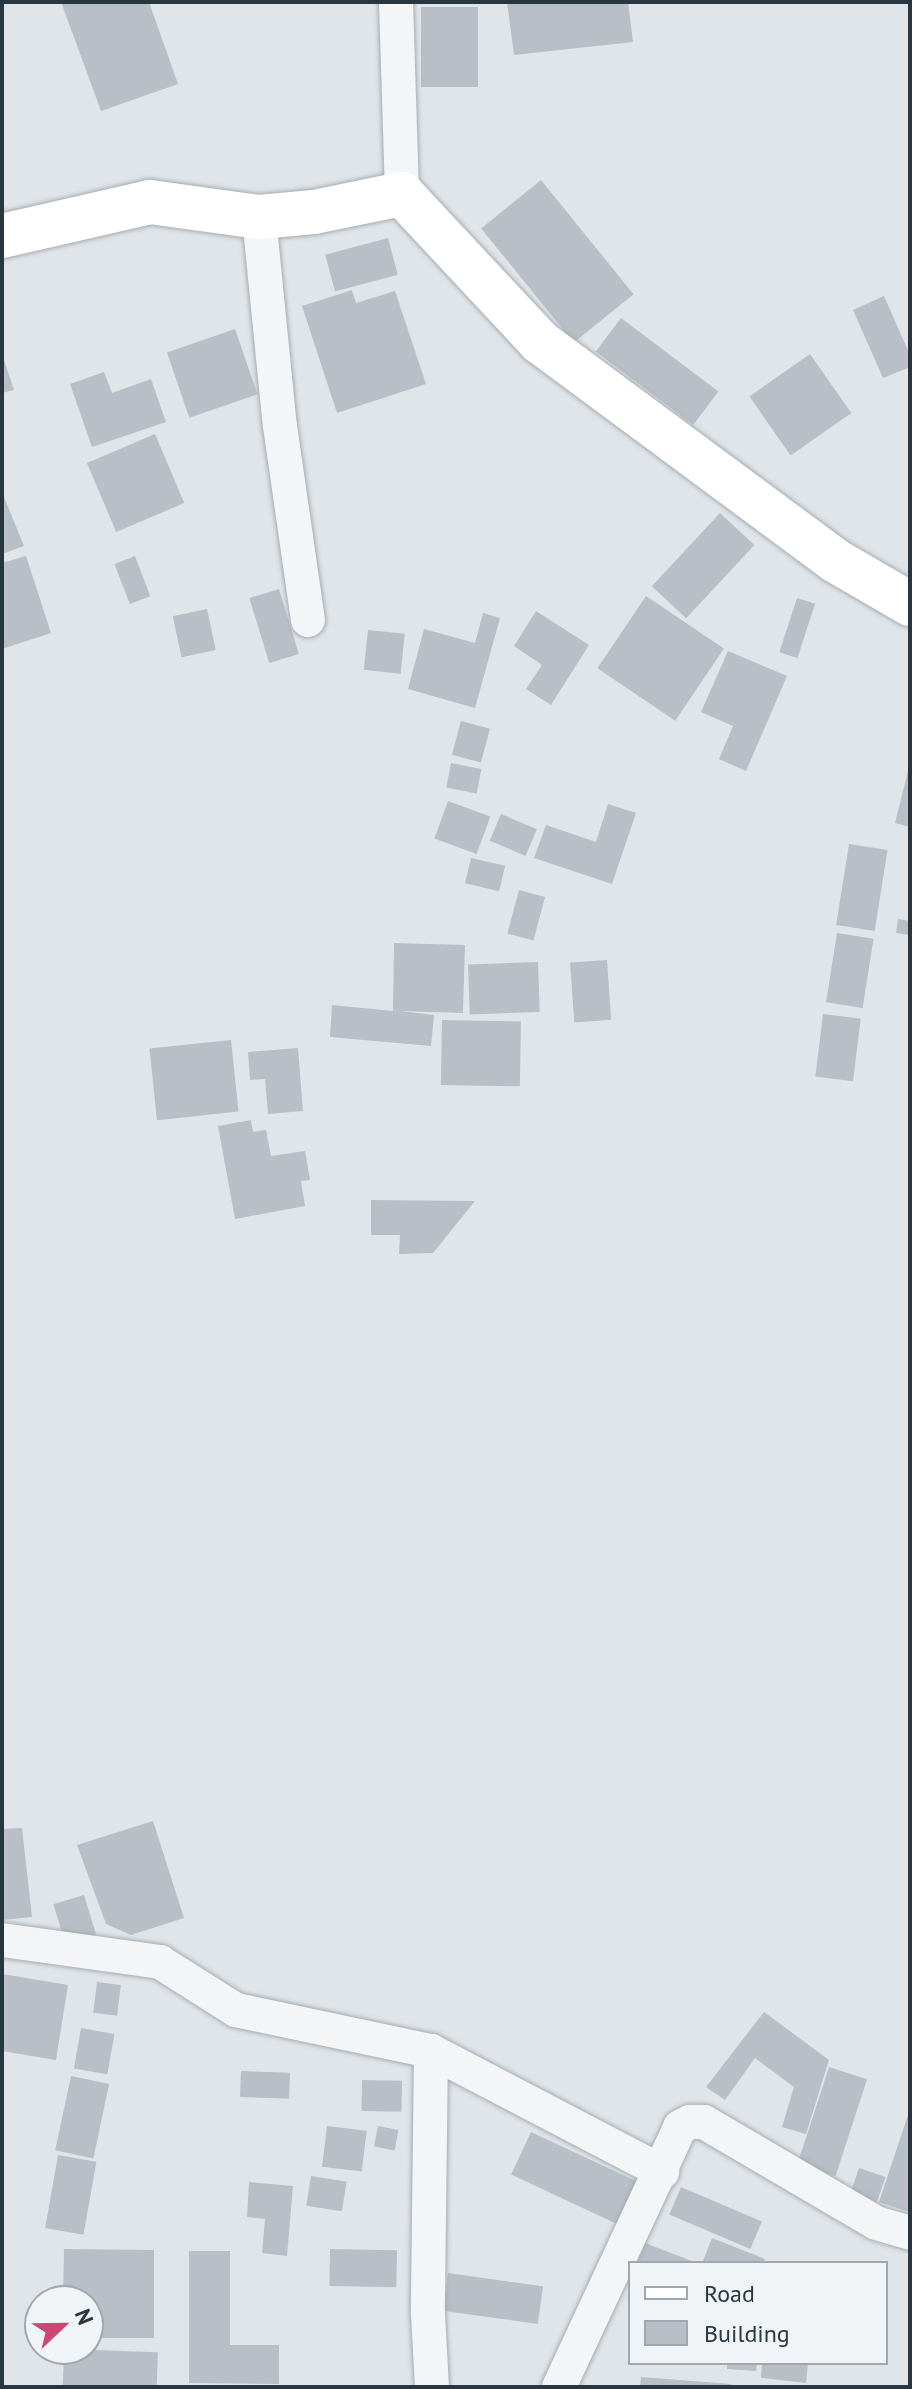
<!DOCTYPE html>
<html>
<head>
<meta charset="utf-8">
<style>
	body { margin:0 }
	#map { position:relative; width:912px; height:2389px; overflow:hidden; background:#e0e5e9; font-family:"PT Sans",sans-serif }
	div>[style] { position:absolute }
	.building>* { inset:0; background:#b8bfc6; transform-origin:0 0 }
	.roads { filter:drop-shadow(0 0 2px #a5adb3) drop-shadow(0 0 2px #a5adb3) }
	.street>* { height:34px; margin:-17px; padding:0 17px; transform-origin:17px; border-radius:17px; background:#f3f5f7 }
	.secondary>* { height:44px; margin:-22px; padding:0 22px; transform-origin:22px; border-radius:22px; background:#fff }
	span { translate:-50% -50%; white-space:nowrap; text-align:center; line-height:1.15; -webkit-text-stroke:6px #f0f4f6; paint-order:stroke }
	.frame { position:absolute; inset:0; border:4px solid #293640; pointer-events:none }
	.legend { position:absolute; left:628px; top:2261px; width:260px; height:104px; box-sizing:border-box; background:#f0f4f6; border:2px solid #a0a8ad; margin:0; padding:10px 14px; list-style:none; font-size:24px; color:#293640 }
	.legend li { display:flex; align-items:center; gap:16px; height:40px }
	.legend b { width:40px; border:2px solid #a0a8ad }
	.north { position:absolute; left:24px; top:2285px; width:80px; height:80px; box-sizing:border-box; background:#f0f4f6; border:2px solid #a0a8ad; border-radius:50%; rotate:68deg; font-size:22px; font-weight:700; line-height:32px; text-align:center; color:#293640 }
	.north::after { content:''; display:block; margin:auto; width:28px; height:36px; background:#cc4773; clip-path:polygon(50% 0,100% 100%,50% 72%,0 100%) }
</style>
</head>
<body>
<div id="map">
	<div class="building">
		<div style="clip-path:polygon(61px 2px,149px 2px,178px 84px,101px 111px)"></div>
		<div style="clip-path:polygon(507px 2px,628px 2px,633px 42px,514px 55px)"></div>
		<div style="left:421px;top:7px;width:57px;height:80px"></div>
		<div style="left:541px;top:180px;width:147px;height:77px;rotate:51deg"></div>
		<div style="left:388px;top:238px;width:38px;height:65px;rotate:75deg"></div>
		<div style="clip-path:polygon(352px 290px,356px 303px,395px 291px,426px 384px,337px 413px,302px 306px)"></div>
		<div style="clip-path:polygon(884px 296px,910px 355px,910px 367px,883px 378px,853px 310px)"></div>
		<div style="left:621px;top:318px;width:122px;height:42px;rotate:37deg"></div>
		<div style="left:235px;top:329px;width:69px;height:72px;rotate:71deg"></div>
		<div style="clip-path:polygon(2px 354px,14px 390px,2px 393px)"></div>
		<div style="left:810px;top:354px;width:72px;height:74px;rotate:55deg"></div>
		<div style="clip-path:polygon(104px 372px,112px 393px,151px 379px,166px 422px,92px 447px,70px 384px)"></div>
		<div style="left:155px;top:434px;width:75px;height:74px;rotate:67deg"></div>
		<div style="clip-path:polygon(2px 492px,24px 546px,2px 554px)"></div>
		<div style="left:720px;top:513px;width:47px;height:100px;rotate:43deg"></div>
		<div style="clip-path:polygon(26px 556px,51px 633px,2px 649px,2px 563px)"></div>
		<div style="left:135px;top:556px;width:43px;height:22px;rotate:69deg"></div>
		<div style="left:279px;top:589px;width:68px;height:31px;rotate:73deg"></div>
		<div style="left:646px;top:596px;width:94px;height:87px;rotate:34deg"></div>
		<div style="left:797px;top:598px;width:19px;height:57px;rotate:18deg"></div>
		<div style="left:207px;top:609px;width:42px;height:35px;rotate:78deg"></div>
		<div style="clip-path:polygon(536px 611px,589px 645px,551px 705px,526px 689px,542px 665px,514px 646px)"></div>
		<div style="clip-path:polygon(483px 613px,500px 618px,475px 708px,408px 689px,424px 629px,475px 643px)"></div>
		<div style="left:368px;top:630px;width:37px;height:40px;rotate:6deg"></div>
		<div style="clip-path:polygon(728px 651px,787px 676px,746px 771px,719px 759px,733px 726px,701px 712px)"></div>
		<div style="left:461px;top:721px;width:30px;height:35px;rotate:15deg"></div>
		<div style="left:451px;top:763px;width:31px;height:25px;rotate:11deg"></div>
		<div style="clip-path:polygon(909px 767px,910px 767px,910px 827px,895px 823px)"></div>
		<div style="left:448px;top:801px;width:45px;height:40px;rotate:20deg"></div>
		<div style="clip-path:polygon(608px 804px,636px 813px,612px 884px,534px 858px,546px 825px,596px 842px)"></div>
		<div style="left:501px;top:814px;width:39px;height:29px;rotate:23deg"></div>
		<div style="left:849px;top:844px;width:39px;height:82px;rotate:9deg"></div>
		<div style="left:471px;top:858px;width:35px;height:26px;rotate:13deg"></div>
		<div style="left:519px;top:890px;width:27px;height:45px;rotate:15deg"></div>
		<div style="clip-path:polygon(898px 919px,910px 921px,910px 935px,896px 933px)"></div>
		<div style="left:837px;top:933px;width:37px;height:70px;rotate:9deg"></div>
		<div style="clip-path:polygon(394px 943px,465px 945px,463px 1013px,400px 1011px,434px 1015px,431px 1046px,330px 1037px,332px 1005px,393px 1011px)"></div>
		<div style="left:607px;top:960px;width:60px;height:37px;rotate:86deg"></div>
		<div style="left:538px;top:962px;width:50px;height:70px;rotate:88deg"></div>
		<div style="left:823px;top:1014px;width:38px;height:63px;rotate:7deg"></div>
		<div style="left:442px;top:1020px;width:79px;height:65px;rotate:1deg"></div>
		<div style="left:231px;top:1040px;width:72px;height:82px;rotate:84deg"></div>
		<div style="clip-path:polygon(298px 1048px,303px 1111px,268px 1114px,265px 1079px,250px 1080px,248px 1052px)"></div>
		<div style="clip-path:polygon(251px 1120px,253px 1132px,266px 1130px,271px 1156px,305px 1151px,310px 1180px,301px 1181px,305px 1206px,235px 1219px,218px 1126px)"></div>
		<div style="clip-path:polygon(371px 1200px,475px 1201px,433px 1253px,399px 1254px,400px 1235px,371px 1235px)"></div>
		<div style="clip-path:polygon(153px 1821px,184px 1918px,131px 1935px,106px 1924px,77px 1845px)"></div>
		<div style="clip-path:polygon(22px 1828px,32px 1917px,2px 1920px,2px 1829px)"></div>
		<div style="left:84px;top:1895px;width:41px;height:32px;rotate:73deg"></div>
		<div style="clip-path:polygon(2px 1974px,68px 1985px,56px 2060px,2px 2051px)"></div>
		<div style="left:97px;top:1982px;width:24px;height:31px;rotate:7deg"></div>
		<div style="clip-path:polygon(764px 2012px,829px 2060px,806px 2134px,782px 2127px,794px 2087px,755px 2058px,725px 2100px,706px 2087px)"></div>
		<div style="left:81px;top:2028px;width:34px;height:41px;rotate:10deg"></div>
		<div style="left:829px;top:2067px;width:40px;height:102px;rotate:18deg"></div>
		<div style="left:241px;top:2071px;width:49px;height:26px;rotate:2deg"></div>
		<div style="left:71px;top:2076px;width:39px;height:76px;rotate:12deg"></div>
		<div style="left:362px;top:2080px;width:40px;height:31px;rotate:1deg"></div>
		<div style="clip-path:polygon(909px 2112px,910px 2112px,910px 2212px,879px 2202px)"></div>
		<div style="left:327px;top:2126px;width:40px;height:41px;rotate:7deg"></div>
		<div style="left:378px;top:2126px;width:21px;height:21px;rotate:11deg"></div>
		<div style="left:531px;top:2132px;width:121px;height:47px;rotate:25deg"></div>
		<div style="left:58px;top:2155px;width:39px;height:74px;rotate:10deg"></div>
		<div style="left:859px;top:2168px;width:28px;height:26px;rotate:19deg"></div>
		<div style="left:311px;top:2176px;width:36px;height:30px;rotate:9deg"></div>
		<div style="clip-path:polygon(249px 2182px,293px 2186px,287px 2256px,262px 2253px,265px 2219px,247px 2217px)"></div>
		<div style="left:681px;top:2187px;width:88px;height:30px;rotate:23deg"></div>
		<div style="clip-path:polygon(712px 2238px,765px 2259px,763px 2263px,703px 2261px)"></div>
		<div style="clip-path:polygon(645px 2243px,697px 2263px,637px 2263px)"></div>
		<div style="clip-path:polygon(64px 2249px,154px 2250px,154px 2338px,88px 2338px,88px 2301px,63px 2301px)"></div>
		<div style="left:330px;top:2249px;width:67px;height:37px;rotate:1deg"></div>
		<div style="clip-path:polygon(189px 2251px,230px 2251px,230px 2345px,279px 2345px,279px 2384px,189px 2383px)"></div>
		<div style="left:448px;top:2273px;width:96px;height:38px;rotate:8deg"></div>
		<div style="left:64px;top:2349px;width:94px;height:38px;rotate:2deg"></div>
		<div style="clip-path:polygon(727px 2363px,757px 2363px,756px 2371px,727px 2369px)"></div>
		<div style="clip-path:polygon(762px 2363px,808px 2363px,806px 2383px,761px 2378px)"></div>
		<div style="clip-path:polygon(641px 2377px,731px 2384px,731px 2387px,640px 2387px)"></div>
	</div>
	<div class="roads">
		<div class="street">
			<div style="left:396px;top:2px;width:192px;rotate:88.2deg"></div>
			<div style="left:259px;top:217px;width:210px;rotate:84.3deg"></div>
			<div style="left:280px;top:426px;width:196px;rotate:81.8deg"></div>
			<div style="left:2px;top:1940px;width:160px;rotate:7.9deg"></div>
			<div style="left:160px;top:1962px;width:90px;rotate:32.3deg"></div>
			<div style="left:236px;top:2010px;width:199px;rotate:11.9deg"></div>
			<div style="left:431px;top:2051px;width:261px;rotate:27.6deg"></div>
			<div style="left:431px;top:2051px;width:263px;rotate:90.7deg"></div>
			<div style="left:428px;top:2314px;width:73px;rotate:86.9deg"></div>
			<div style="left:559px;top:2387px;width:287px;rotate:-65deg"></div>
			<div style="left:680px;top:2127px;width:11px;rotate:-27deg"></div>
			<div style="left:690px;top:2122px;width:14px"></div>
			<div style="left:704px;top:2122px;width:199px;rotate:30.4deg"></div>
			<div style="left:876px;top:2223px;width:35px;rotate:16deg"></div>
		</div>
		<div class="secondary">
			<div style="left:2px;top:236px;width:152px;rotate:-12.9deg"></div>
			<div style="left:150px;top:202px;width:110px;rotate:7.8deg"></div>
			<div style="left:259px;top:217px;width:55px;rotate:-5.2deg"></div>
			<div style="left:314px;top:212px;width:90px;rotate:-11.6deg"></div>
			<div style="left:402px;top:194px;width:202px;rotate:47deg"></div>
			<div style="left:540px;top:342px;width:368px;rotate:36.5deg"></div>
			<div style="left:836px;top:561px;width:86px;rotate:30.2deg"></div>
		</div>
	</div>
	<div class="frame"></div>
	<ul class="legend">
	<li><b style="height:10px;background:#fff"></b>Road</li>
	<li><b style="height:22px;background:#b8bfc6"></b>Building</li>
	</ul>
	<div class="north">N</div>
</div>
</body>
</html>
